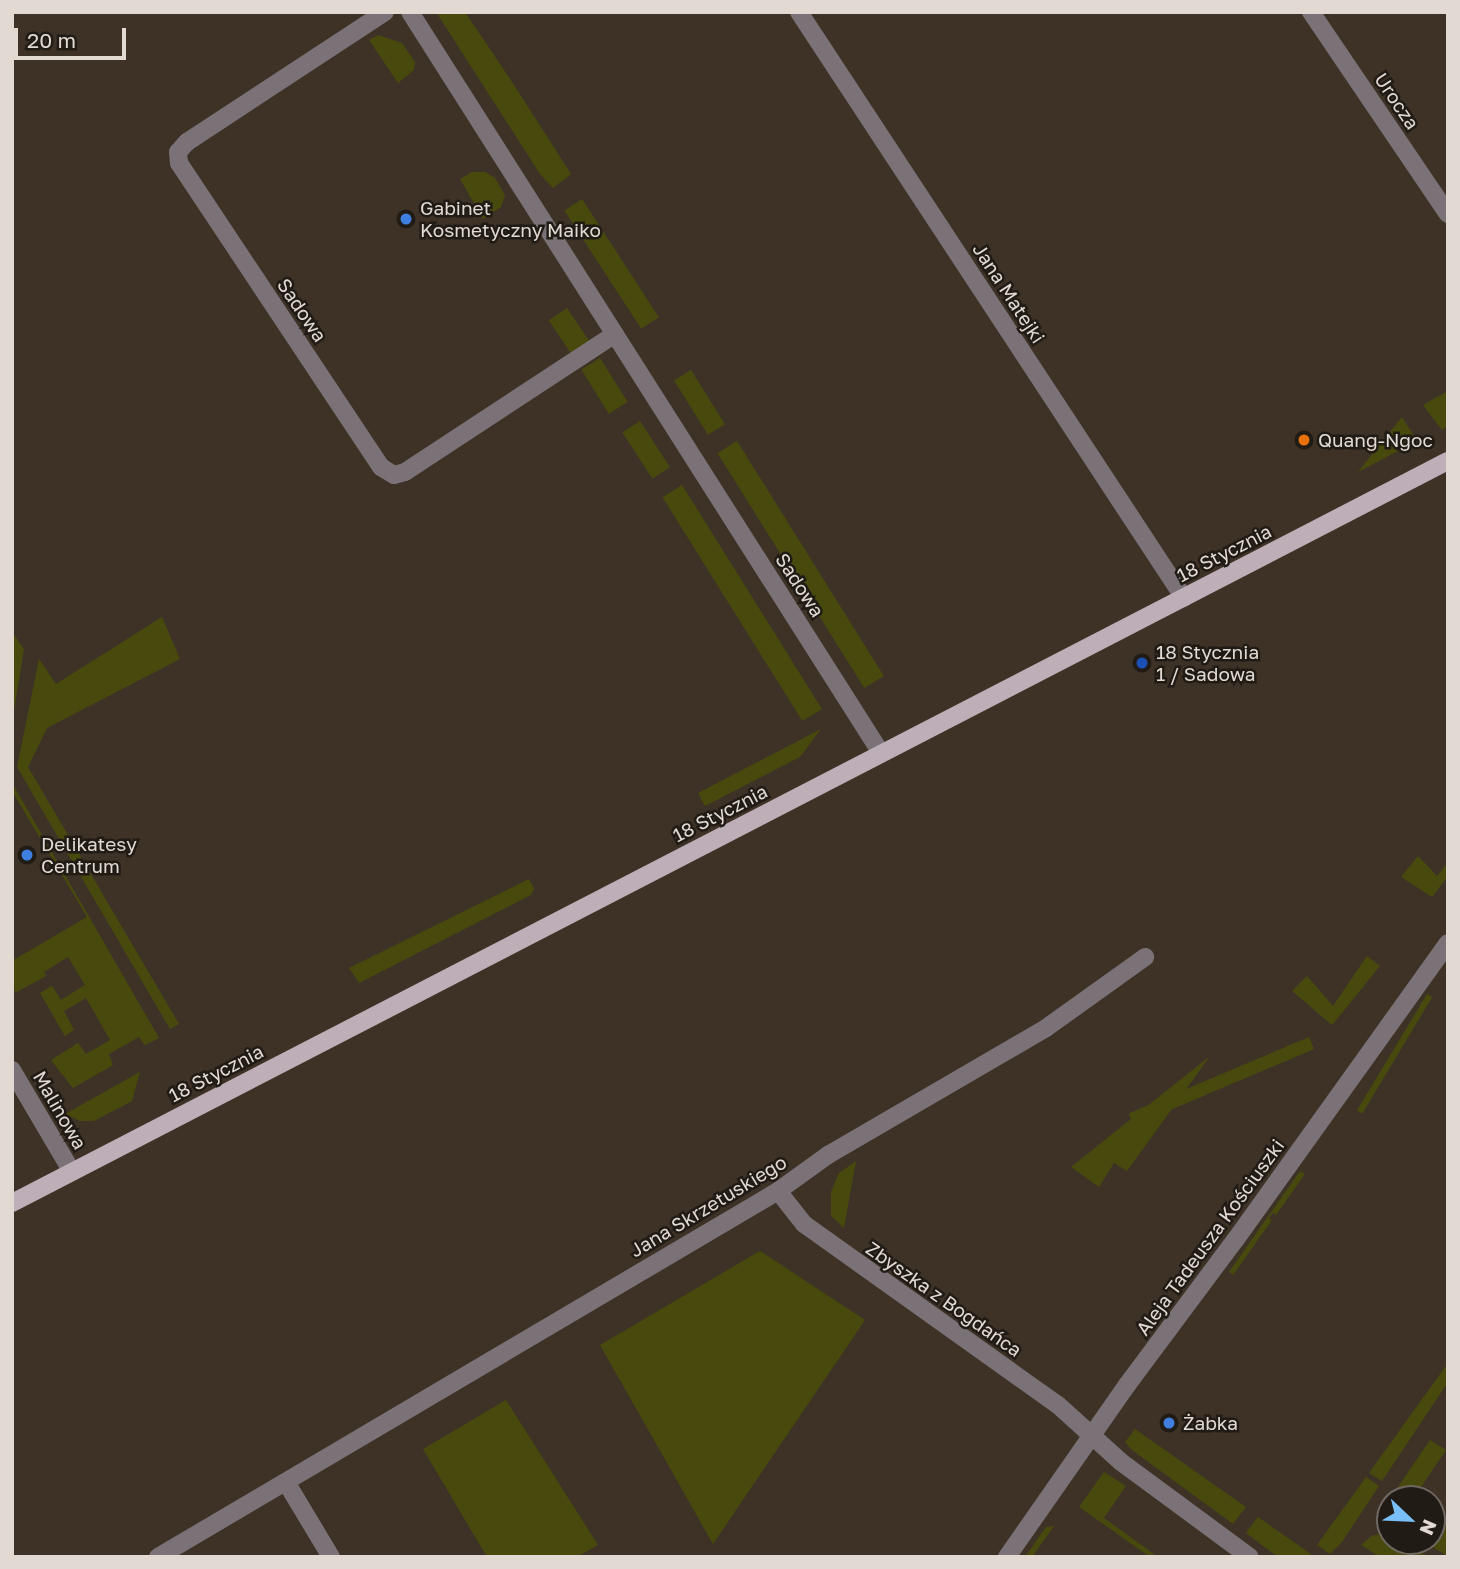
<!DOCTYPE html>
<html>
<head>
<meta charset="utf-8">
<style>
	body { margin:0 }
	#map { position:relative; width:1460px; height:1569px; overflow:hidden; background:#3e3226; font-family:"Golos Text",sans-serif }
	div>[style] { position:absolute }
	.green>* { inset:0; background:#484a0d; transform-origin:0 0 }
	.minor>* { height:18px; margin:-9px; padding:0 9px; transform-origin:9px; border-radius:9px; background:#7a7277 }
	.major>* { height:18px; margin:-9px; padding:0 9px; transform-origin:9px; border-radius:9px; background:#beaeb8 }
	.dots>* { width:19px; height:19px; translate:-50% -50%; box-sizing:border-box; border:4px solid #211b16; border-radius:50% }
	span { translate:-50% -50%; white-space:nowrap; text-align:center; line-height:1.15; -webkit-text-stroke:5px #211b16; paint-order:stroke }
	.street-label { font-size:19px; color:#e2dad2 }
	.poi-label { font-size:19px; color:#e2dad2 }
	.left { translate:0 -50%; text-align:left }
	.frame { position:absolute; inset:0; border:14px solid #e2dad2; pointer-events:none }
	.north { position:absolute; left:1376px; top:1485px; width:70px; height:70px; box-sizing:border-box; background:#211b16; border:2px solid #6e6761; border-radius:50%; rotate:113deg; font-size:19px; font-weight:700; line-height:28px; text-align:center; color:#e2dad2 }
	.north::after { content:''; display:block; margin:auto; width:24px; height:32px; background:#79bff8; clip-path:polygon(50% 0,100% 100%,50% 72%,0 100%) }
	.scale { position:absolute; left:14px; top:28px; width:112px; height:32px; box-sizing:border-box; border:4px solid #e2dad2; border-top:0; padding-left:9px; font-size:21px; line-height:24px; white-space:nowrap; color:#e2dad2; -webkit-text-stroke:5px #211b16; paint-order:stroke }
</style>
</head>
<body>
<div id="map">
	<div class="green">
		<div style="clip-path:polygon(439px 12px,465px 12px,512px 82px,571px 174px,553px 188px,540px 174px,438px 15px)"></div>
		<div style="clip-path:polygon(378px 35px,402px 43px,415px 62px,414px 70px,398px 83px,369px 40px)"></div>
		<div style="clip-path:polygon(472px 172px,485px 172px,495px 178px,505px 195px,501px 207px,483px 219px,460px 179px)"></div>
		<div style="left:582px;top:199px;width:141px;height:21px;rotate:57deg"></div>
		<div style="left:567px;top:308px;width:40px;height:22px;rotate:56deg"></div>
		<div style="left:600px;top:358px;width:52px;height:22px;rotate:58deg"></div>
		<div style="left:691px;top:370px;width:64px;height:20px;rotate:58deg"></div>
		<div style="clip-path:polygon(1448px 391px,1448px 426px,1442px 430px,1423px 405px)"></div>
		<div style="clip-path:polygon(1402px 417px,1417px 441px,1358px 472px)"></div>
		<div style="left:640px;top:421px;width:55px;height:21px;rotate:57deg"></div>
		<div style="left:737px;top:441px;width:277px;height:23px;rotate:58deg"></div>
		<div style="left:682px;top:485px;width:264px;height:23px;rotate:58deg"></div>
		<div style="clip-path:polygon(162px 617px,180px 659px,47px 728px,28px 767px,179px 1024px,170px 1029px,17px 767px,39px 659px,56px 684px)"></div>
		<div style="clip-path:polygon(12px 632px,24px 649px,12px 723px)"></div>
		<div style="clip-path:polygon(821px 729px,800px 757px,705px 806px,698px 793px)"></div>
		<div style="clip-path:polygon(12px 783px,159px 1038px,145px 1045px,139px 1037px,109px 1054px,113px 1065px,73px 1088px,51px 1060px,78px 1043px,86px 1054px,110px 1040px,86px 998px,64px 1011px,74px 1030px,65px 1036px,40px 993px,52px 986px,61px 1000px,85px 985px,68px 957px,44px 972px,46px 976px,15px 993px,12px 961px,87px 917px,12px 791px)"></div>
		<div style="clip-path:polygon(1418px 856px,1437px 876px,1448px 862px,1448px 876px,1432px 897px,1401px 877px)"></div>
		<div style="clip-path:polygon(529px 879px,534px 889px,531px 895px,359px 983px,349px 968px)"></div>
		<div style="clip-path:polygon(1367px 956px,1380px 966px,1332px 1025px,1292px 991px,1307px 976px,1333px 1006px)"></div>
		<div style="left:1427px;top:994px;width:6px;height:136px;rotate:31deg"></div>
		<div style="left:1309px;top:1037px;width:13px;height:196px;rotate:67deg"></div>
		<div style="clip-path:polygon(1210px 1056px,1127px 1171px,1114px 1163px,1099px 1187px,1071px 1167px)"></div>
		<div style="clip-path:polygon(140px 1072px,132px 1101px,94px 1121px,80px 1121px,65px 1114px)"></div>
		<div style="clip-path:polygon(856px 1161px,844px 1228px,831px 1216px,831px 1192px,839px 1173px)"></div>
		<div style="clip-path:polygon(1300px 1171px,1305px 1174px,1276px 1215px,1273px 1213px,1269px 1218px,1272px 1220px,1233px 1275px,1229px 1272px)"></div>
		<div style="clip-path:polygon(760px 1251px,865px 1320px,713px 1544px,600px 1345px)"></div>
		<div style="clip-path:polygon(1448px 1363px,1448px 1382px,1382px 1481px,1369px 1473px)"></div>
		<div style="clip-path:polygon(506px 1400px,598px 1545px,577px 1557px,487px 1557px,423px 1449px)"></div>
		<div style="clip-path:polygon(1135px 1429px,1246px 1507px,1233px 1524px,1132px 1450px,1125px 1442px)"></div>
		<div style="clip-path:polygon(1430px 1440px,1446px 1450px,1413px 1499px,1390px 1499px,1390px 1518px,1387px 1503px)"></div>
		<div style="clip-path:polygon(1104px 1472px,1126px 1486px,1104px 1518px,1158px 1557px,1150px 1557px,1079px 1507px)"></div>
		<div style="clip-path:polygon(1366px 1477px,1379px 1486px,1342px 1542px,1330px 1554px,1317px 1545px)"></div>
		<div style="clip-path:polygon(1432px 1514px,1448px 1524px,1448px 1557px,1424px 1541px,1432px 1541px)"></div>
		<div style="clip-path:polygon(1258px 1517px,1308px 1552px,1314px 1557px,1278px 1557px,1246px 1533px)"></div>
		<div style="clip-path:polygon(1054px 1526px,1032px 1557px,1025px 1557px,1046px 1527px)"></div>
		<div style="clip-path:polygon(1389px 1532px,1390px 1541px,1404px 1541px,1428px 1557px,1380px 1557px,1361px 1545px,1371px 1536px)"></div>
	</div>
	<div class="minor">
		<div style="left:385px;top:12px;width:237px;rotate:146.7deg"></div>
		<div style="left:187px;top:142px;width:13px;rotate:132deg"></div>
		<div style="left:178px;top:152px;width:11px;rotate:85deg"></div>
		<div style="left:179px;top:163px;width:365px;rotate:56.4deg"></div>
		<div style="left:381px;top:467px;width:15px;rotate:32deg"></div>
		<div style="left:394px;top:475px;width:11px;rotate:-15deg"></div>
		<div style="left:405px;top:472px;width:251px;rotate:-33.3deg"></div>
		<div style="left:410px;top:12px;width:878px;rotate:57.56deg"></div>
		<div style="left:799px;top:12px;width:701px;rotate:56.7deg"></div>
		<div style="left:1311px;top:12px;width:244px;rotate:55.9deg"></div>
		<div style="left:12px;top:1070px;width:118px;rotate:59.5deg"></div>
		<div style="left:778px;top:1191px;width:42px;rotate:51.8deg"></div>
		<div style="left:804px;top:1224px;width:312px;rotate:35.5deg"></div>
		<div style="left:1058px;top:1405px;width:85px;rotate:42.1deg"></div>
		<div style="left:1121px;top:1462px;width:160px;rotate:36.4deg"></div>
		<div style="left:286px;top:1482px;width:87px;rotate:59deg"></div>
		<div style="left:158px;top:1557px;width:720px;rotate:-30.55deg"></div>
		<div style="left:778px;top:1191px;width:62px;rotate:-35.8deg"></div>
		<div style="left:828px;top:1155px;width:252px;rotate:-30.2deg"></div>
		<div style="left:1046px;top:1028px;width:122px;rotate:-35.6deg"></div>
		<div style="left:1007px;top:1557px;width:210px;rotate:-55.1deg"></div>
		<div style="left:1127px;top:1385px;width:182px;rotate:-53.3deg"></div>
		<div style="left:1236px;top:1239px;width:364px;rotate:-54.4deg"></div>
	</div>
	<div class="major">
		<div style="left:12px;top:1203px;width:1616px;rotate:-27.33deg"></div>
	</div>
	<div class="dots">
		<div style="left:406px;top:219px;background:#3f7fe0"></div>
		<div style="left:1304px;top:440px;background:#e8710a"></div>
		<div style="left:1142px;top:663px;background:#1a4fb4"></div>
		<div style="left:27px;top:855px;background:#3f7fe0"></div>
		<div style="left:1169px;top:1423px;background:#3f7fe0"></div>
	</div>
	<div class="street-label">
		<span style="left:1397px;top:101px;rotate:56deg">Urocza</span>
		<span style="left:1009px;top:293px;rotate:57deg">Jana Matejki</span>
		<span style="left:302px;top:310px;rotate:56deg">Sadowa</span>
		<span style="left:1224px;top:553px;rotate:-27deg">18 Stycznia</span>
		<span style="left:800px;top:585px;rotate:57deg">Sadowa</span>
		<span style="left:720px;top:813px;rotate:-27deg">18 Stycznia</span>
		<span style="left:216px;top:1073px;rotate:-27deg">18 Stycznia</span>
		<span style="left:60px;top:1110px;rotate:60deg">Malinowa</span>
		<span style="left:708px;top:1206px;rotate:-31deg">Jana Skrzetuskiego</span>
		<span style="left:1210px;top:1237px;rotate:-54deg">Aleja Tadeusza Kościuszki</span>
		<span style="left:944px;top:1299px;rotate:35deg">Zbyszka z Bogdańca</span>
	</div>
	<div class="poi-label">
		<span class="left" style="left:420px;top:219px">Gabinet<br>Kosmetyczny Maiko</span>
		<span class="left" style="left:1318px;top:440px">Quang-Ngoc</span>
		<span class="left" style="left:1156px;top:663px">18 Stycznia<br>1 / Sadowa</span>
		<span class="left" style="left:41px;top:855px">Delikatesy<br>Centrum</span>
		<span class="left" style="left:1183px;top:1423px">Żabka</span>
	</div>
	<div class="frame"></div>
	<div class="north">N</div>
	<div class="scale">20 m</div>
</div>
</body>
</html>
